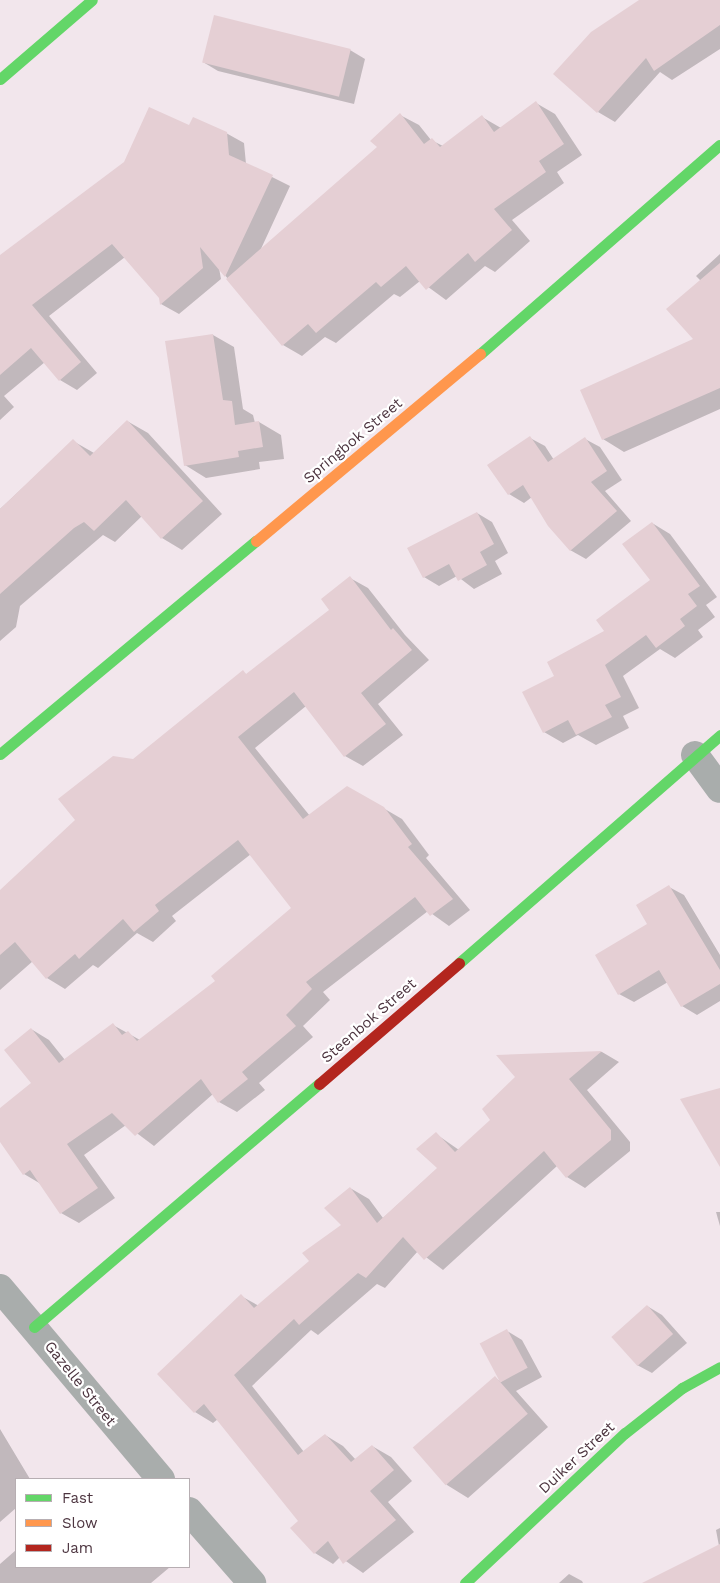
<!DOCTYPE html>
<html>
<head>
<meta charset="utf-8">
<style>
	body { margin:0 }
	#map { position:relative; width:720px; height:1583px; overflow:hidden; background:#f2e6ec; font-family:"Work Sans",sans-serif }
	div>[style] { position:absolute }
	.shadow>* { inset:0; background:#0003 }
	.building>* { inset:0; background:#e5cfd4; transform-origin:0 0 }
	.street>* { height:28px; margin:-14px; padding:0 14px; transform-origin:14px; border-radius:14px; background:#a9adac }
	.fast>* { height:11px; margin:-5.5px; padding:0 5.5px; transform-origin:5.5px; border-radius:5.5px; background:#63d668 }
	.slow>* { height:11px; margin:-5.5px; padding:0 5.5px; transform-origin:5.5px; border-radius:5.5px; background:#ff974d }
	.jam>* { height:11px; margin:-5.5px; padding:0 5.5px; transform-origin:5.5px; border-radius:5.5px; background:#b3261e }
	span { translate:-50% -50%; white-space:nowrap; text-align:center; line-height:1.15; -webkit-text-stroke:4.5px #fff; paint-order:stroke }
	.street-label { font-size:15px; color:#4c343f }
	.legend { position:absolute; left:15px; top:1478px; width:175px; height:90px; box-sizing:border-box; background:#fff; border:1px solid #b7aeb2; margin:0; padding:6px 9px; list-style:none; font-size:15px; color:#4c343f }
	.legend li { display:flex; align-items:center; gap:10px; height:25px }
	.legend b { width:25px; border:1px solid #b7aeb2 }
</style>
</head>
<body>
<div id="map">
	<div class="shadow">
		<div style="clip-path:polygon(642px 0,720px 0,720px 49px,672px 80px,660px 72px,615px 122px,598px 112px)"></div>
		<div style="clip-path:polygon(350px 50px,365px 59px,354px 104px,218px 71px,203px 62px)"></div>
		<div style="clip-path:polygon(536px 103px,555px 114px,582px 155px,557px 172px,564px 183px,512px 220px,530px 241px,495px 272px,485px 266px,446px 300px,420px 281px,400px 297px,394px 294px,336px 343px,325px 337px,302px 356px,283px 345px,219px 268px,221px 279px,179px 314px,161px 304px,160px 297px,125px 257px,49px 316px,97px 373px,77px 390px,60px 380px,45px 362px,4px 396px,14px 407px,0 420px,0 295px,190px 127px,226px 133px,244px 143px,246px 164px,290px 186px,260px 251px,379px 147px,400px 115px,419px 125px,431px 140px,443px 146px,482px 117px,501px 128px)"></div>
		<div style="clip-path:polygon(720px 254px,720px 409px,624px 452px,603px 439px,695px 340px,701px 281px,696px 276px)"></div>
		<div style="clip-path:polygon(213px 335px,234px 347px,243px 409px,253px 415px,255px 423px,259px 422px,281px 435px,284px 459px,259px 462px,260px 469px,206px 478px,185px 465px)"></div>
		<div style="clip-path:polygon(127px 421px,148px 433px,222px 514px,182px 550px,162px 538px,142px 516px,115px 542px,103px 535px,20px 606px,16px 627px,0 641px,0 509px,73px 441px,94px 453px)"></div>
		<div style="clip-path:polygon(530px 438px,545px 446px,554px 460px,585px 439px,600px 447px,622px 480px,605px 491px,631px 521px,586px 559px,570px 550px,532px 497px,524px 503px,509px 494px)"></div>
		<div style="clip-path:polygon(477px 513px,492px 522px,508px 553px,495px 561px,502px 574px,474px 589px,457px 576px,439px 586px,424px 577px)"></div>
		<div style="clip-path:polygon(652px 523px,670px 534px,717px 597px,706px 605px,715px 617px,698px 630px,703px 637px,675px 658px,660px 649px,623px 676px,639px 708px,623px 716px,629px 728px,596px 745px,578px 735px,563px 743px,544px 732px,555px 676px,606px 631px,652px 581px)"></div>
		<div style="clip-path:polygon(350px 578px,368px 588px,405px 635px,429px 660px,378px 704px,403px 735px,363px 766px,345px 756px,306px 706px,255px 748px,310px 816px,347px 787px,402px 819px,429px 855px,426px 858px,470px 910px,449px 926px,428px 911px,323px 992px,330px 1000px,303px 1026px,313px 1037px,259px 1083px,265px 1090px,237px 1112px,219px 1102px,213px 1094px,154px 1146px,126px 1125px,84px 1155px,115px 1198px,79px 1223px,61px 1213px,41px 1184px,24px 1174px,0 1140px,0 1110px,33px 1083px,31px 1029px,49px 1040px,65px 1060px,113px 1025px,140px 1040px,217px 981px,293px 908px,251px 854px,172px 916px,176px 921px,153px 942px,137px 933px,98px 968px,93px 965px,65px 989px,47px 978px,33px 961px,0 990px,0 891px,77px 820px,134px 761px,243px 672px,247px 675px,331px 610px)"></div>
		<div style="clip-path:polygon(669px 887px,684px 895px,720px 955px,720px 1001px,697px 1015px,682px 1006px,668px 982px,634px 1002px,619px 994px)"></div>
		<div style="clip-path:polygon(602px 1052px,619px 1062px,587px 1090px,630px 1142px,630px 1151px,585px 1188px,567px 1177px,557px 1166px,443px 1270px,418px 1251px,385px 1288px,377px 1284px,318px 1335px,311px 1330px,252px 1386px,304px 1452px,325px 1435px,343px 1446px,356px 1460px,372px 1446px,391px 1457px,412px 1481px,388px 1502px,414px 1532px,363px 1573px,340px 1557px,333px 1564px,315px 1553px,300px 1522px,218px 1419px,213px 1423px,195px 1412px,241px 1296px,259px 1306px,311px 1261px,343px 1225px,350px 1188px,369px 1199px,383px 1218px,438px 1168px,436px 1134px,459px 1150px,492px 1120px,516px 1077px,499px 1056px)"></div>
		<div style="clip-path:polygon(716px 1212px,720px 1212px,720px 1226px)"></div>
		<div style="clip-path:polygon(647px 1306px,662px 1315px,687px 1343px,652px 1373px,637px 1365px)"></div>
		<div style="clip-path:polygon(507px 1331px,522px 1340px,542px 1377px,516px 1391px,548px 1427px,468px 1498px,447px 1485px,414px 1448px,495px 1378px,502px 1382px,482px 1344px)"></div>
		<div style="clip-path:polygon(0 1429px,30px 1479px,16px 1479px,16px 1508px,0 1522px)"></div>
		<div style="clip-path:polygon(720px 1528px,720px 1583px,663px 1583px,719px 1546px,716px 1530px)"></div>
		<div style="clip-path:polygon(16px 1550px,16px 1567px,170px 1567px,151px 1583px,0 1583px,0 1564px)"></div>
		<div style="clip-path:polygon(569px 1574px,582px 1581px,583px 1583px,559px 1583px)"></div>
	</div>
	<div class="building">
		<div style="clip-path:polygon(639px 0,720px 0,720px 25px,654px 71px,646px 58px,597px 113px,553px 74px,591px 32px)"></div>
		<div style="left:214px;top:15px;width:141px;height:49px;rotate:14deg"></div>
		<div style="clip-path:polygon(536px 101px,564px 144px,539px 161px,546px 172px,494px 209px,512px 230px,475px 262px,468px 253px,426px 290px,406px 266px,381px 287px,376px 282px,316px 333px,308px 324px,282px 346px,226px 279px,377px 147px,370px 141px,400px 113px,424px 144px,432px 138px,440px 147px,482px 115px,494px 132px)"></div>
		<div style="clip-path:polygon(149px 107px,189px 125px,193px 117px,227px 132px,229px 155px,273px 175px,225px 277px,200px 247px,203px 268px,160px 305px,159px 298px,112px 244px,32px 305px,81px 362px,59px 381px,31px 348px,0 375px,0 255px,124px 162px)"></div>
		<div style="clip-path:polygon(720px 263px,720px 388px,602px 440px,580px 390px,693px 339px,666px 309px)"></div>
		<div style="clip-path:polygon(213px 334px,223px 400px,232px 401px,235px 425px,259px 421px,263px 447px,238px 451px,239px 457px,184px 466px,165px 341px)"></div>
		<div style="clip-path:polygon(127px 420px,203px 501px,161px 539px,126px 500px,94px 531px,84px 522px,74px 528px,0 594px,0 509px,73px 439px,90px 456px)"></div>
		<div style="clip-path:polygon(530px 436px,548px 462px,585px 437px,607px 471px,591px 482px,617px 511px,570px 551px,548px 526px,523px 485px,508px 495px,487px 465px)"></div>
		<div style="clip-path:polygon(477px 512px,494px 544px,480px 552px,487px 565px,458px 581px,449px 564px,423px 578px,407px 548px)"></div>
		<div style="clip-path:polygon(652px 522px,700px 586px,688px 594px,697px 606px,680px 619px,685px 626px,656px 648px,646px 635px,605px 665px,621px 697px,605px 705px,612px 717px,576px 735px,568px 720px,543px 733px,522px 692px,554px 676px,547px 662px,604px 631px,596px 620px,650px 580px,622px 544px)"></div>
		<div style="clip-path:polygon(350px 576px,391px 630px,393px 628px,412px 650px,361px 693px,386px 724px,344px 757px,294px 692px,238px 737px,303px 819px,347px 786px,384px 807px,412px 844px,408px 847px,453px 899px,430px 916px,415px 897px,306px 982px,312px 989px,286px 1015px,296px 1026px,242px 1072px,248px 1079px,218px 1103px,201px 1079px,135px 1136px,112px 1113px,67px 1144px,98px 1188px,60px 1214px,30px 1170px,23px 1175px,0 1142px,0 1108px,31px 1083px,4px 1050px,31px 1028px,59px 1063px,113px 1023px,122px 1035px,128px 1031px,137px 1041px,215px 981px,211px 976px,291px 908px,238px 840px,155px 905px,159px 911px,134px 932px,123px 919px,79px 959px,75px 954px,46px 979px,15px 942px,0 955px,0 890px,75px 820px,58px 799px,113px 756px,133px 759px,243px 670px,246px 674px,329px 610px,321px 599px)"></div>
		<div style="clip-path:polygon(669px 885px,720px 970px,720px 984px,681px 1007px,659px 970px,618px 995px,595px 955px,647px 924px,636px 905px)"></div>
		<div style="clip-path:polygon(602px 1051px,569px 1079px,611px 1130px,611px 1140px,566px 1178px,544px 1151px,424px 1260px,403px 1237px,366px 1278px,358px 1273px,299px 1325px,294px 1319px,234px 1375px,298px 1455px,325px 1434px,351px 1462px,372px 1445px,394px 1470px,370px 1491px,396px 1520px,343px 1564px,328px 1541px,314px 1554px,290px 1528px,298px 1521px,204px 1404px,194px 1413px,157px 1374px,241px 1294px,254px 1308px,309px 1261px,302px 1253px,341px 1225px,324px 1208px,350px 1187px,377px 1223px,437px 1168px,416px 1149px,436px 1132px,455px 1152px,490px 1120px,482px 1109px,515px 1077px,496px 1055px)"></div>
		<div style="clip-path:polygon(720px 1088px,720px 1167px,680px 1099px)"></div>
		<div style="left:647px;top:1305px;width:39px;height:48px;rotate:48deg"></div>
		<div style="left:507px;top:1329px;width:44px;height:31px;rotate:62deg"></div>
		<div style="left:495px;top:1376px;width:50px;height:109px;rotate:49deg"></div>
		<div style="clip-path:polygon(720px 1544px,720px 1583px,642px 1583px)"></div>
	</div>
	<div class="street">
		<div style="left:695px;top:755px;width:42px;rotate:53.7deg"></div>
		<div style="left:0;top:1288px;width:250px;rotate:49.9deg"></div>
		<div style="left:189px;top:1511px;width:96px;rotate:48.8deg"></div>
	</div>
	<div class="fast">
		<div style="left:0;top:79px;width:121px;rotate:-40.7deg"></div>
		<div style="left:480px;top:354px;width:318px;rotate:-41.1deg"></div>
		<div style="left:0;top:754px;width:333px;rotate:-39.8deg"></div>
		<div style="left:459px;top:963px;width:347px;rotate:-41.1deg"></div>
		<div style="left:34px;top:1327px;width:375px;rotate:-40.5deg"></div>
		<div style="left:465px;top:1583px;width:219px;rotate:-43.2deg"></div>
		<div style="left:625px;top:1433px;width:73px;rotate:-38.3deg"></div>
		<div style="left:682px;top:1388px;width:43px;rotate:-28.9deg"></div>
	</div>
	<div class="slow">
		<div style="left:256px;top:541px;width:292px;rotate:-39.9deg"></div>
	</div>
	<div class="jam">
		<div style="left:319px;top:1084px;width:185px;rotate:-40.8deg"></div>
	</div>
	<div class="street-label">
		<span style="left:353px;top:441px;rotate:-40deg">Springbok Street</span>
		<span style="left:369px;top:1021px;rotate:-41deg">Steenbok Street</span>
		<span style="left:80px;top:1384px;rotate:51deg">Gazelle Street</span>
		<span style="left:577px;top:1458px;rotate:-43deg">Duiker Street</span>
	</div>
	<ul class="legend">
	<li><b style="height:6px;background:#63d668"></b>Fast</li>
	<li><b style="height:6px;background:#ff974d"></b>Slow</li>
	<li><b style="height:6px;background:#b3261e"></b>Jam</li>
	</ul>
</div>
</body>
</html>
